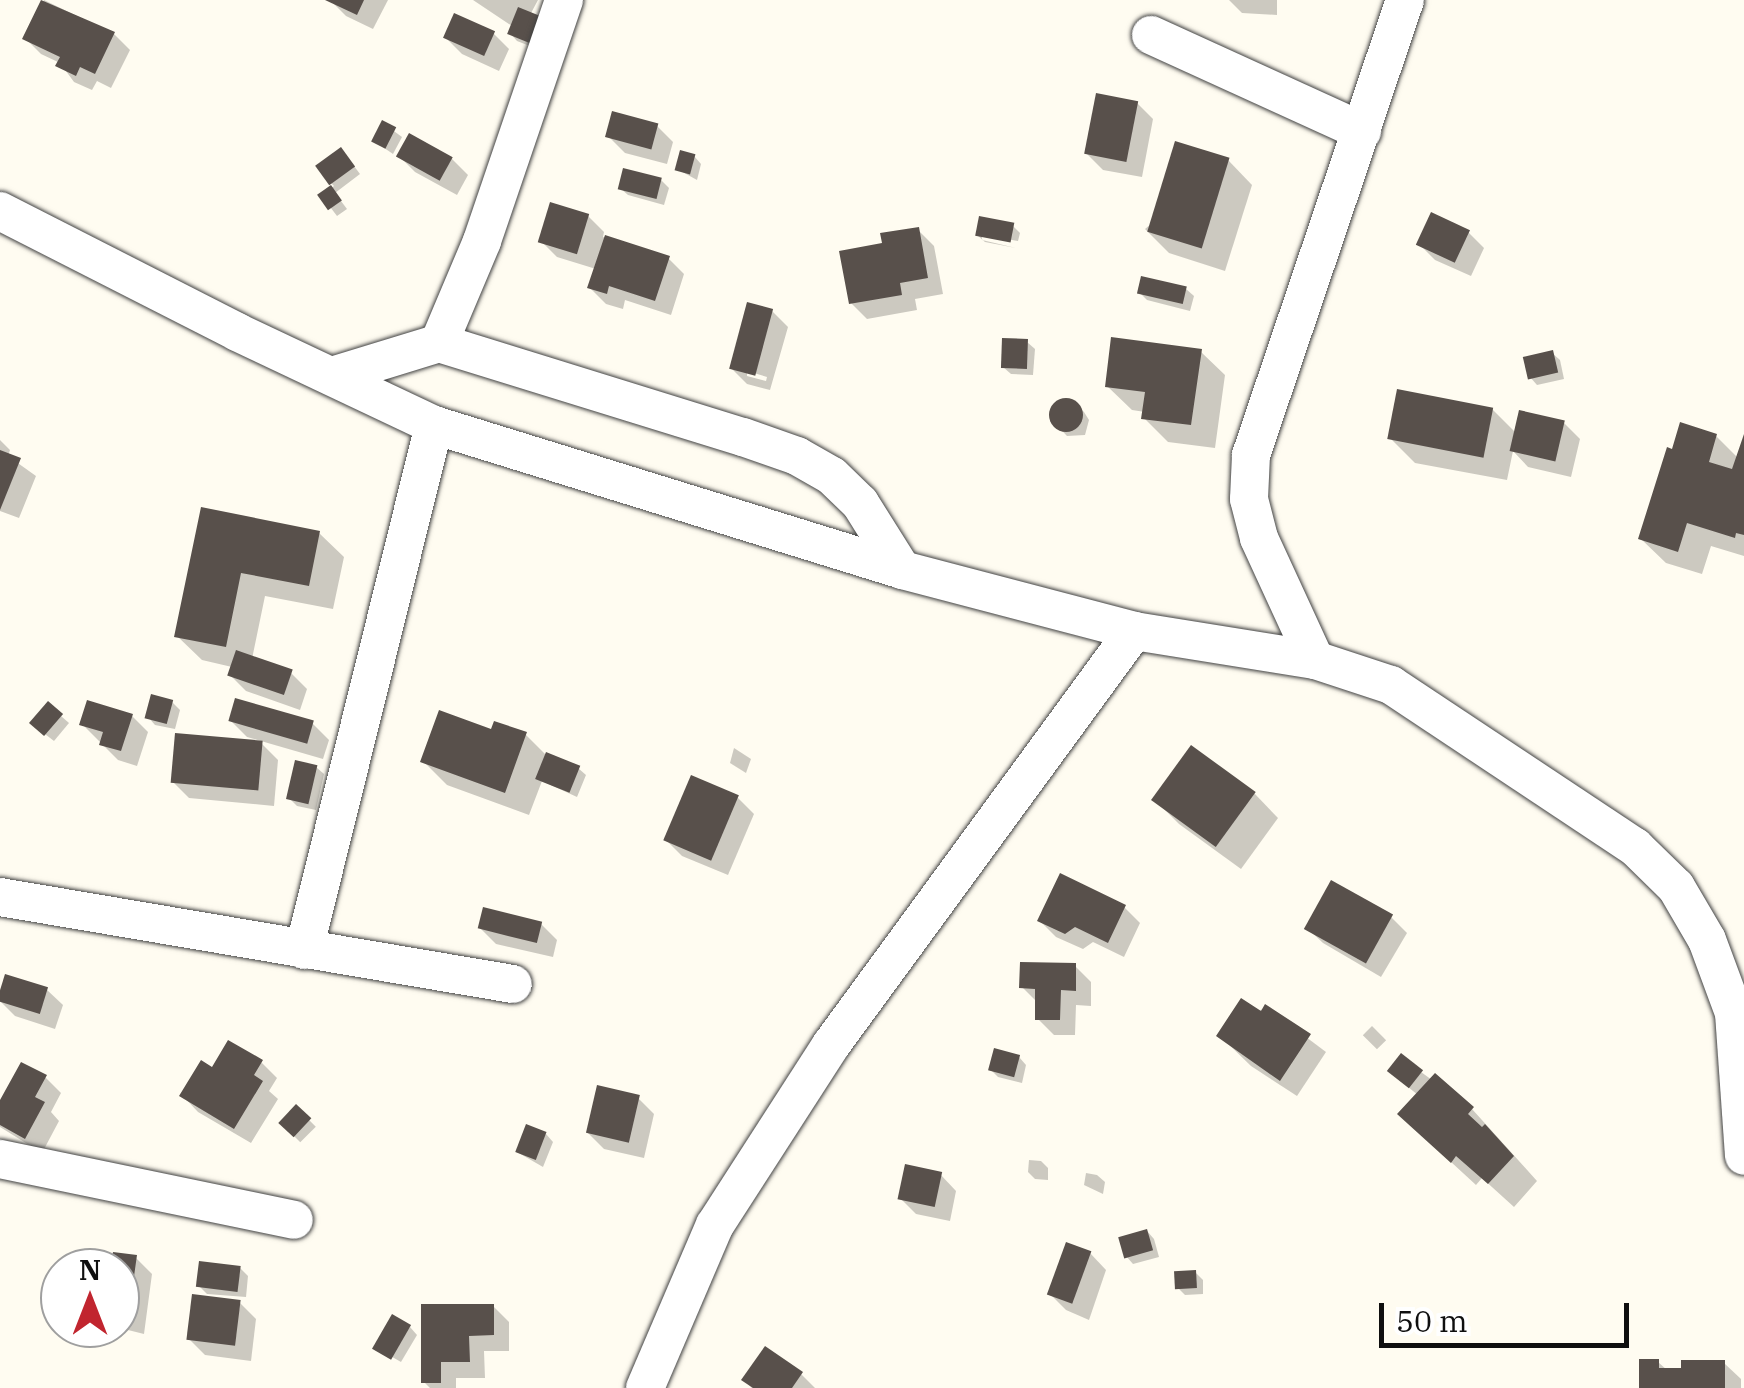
<!DOCTYPE html>
<html>
<head>
<meta charset="utf-8">
<style>
	body { margin:0 }
	#map { position:relative; width:1744px; height:1388px; overflow:hidden; background:#fffcf1; font-family:"IBM Plex Serif",serif }
	div>[style] { position:absolute }
	.shadow>* { inset:0; background:#0003; transform-origin:0 0 }
	.building>* { inset:0; background:#58504b; transform-origin:0 0 }
	.round { border-radius:50% }
	.roads { filter:drop-shadow(0 0 2px #424242) drop-shadow(0 0 2px #424242) }
	.street>* { height:38px; margin:-19px; padding:0 19px; transform-origin:19px; border-radius:19px; background:#fff }
	span { translate:-50% -50%; white-space:nowrap; text-align:center; line-height:1.15; -webkit-text-stroke:10px #fff; paint-order:stroke }
	.north { position:absolute; left:40px; top:1248px; width:100px; height:100px; box-sizing:border-box; background:#fff; border:2px solid #9f9f9f; border-radius:50%; rotate:0deg; font-size:28px; font-weight:700; line-height:40px; text-align:center; color:#0f0f0f }
	.north::after { content:''; display:block; margin:auto; width:35px; height:45px; background:#c1252f; clip-path:polygon(50% 0,100% 100%,50% 72%,0 100%) }
	.scale { position:absolute; left:1379px; top:1303px; width:250px; height:45px; box-sizing:border-box; border:5px solid #0f0f0f; border-top:0; padding-left:12px; font-size:30px; line-height:35px; white-space:nowrap; color:#0f0f0f; -webkit-text-stroke:8px #fff; paint-order:stroke }
</style>
</head>
<body>
<div id="map">
	<div class="shadow">
		<div style="clip-path:polygon(44px 0,114px 34px,130px 50px,111px 88px,97px 81px,92px 90px,74px 82px,60px 63px,41px 54px,25px 38px)"></div>
		<div style="clip-path:polygon(330px 0,388px 0,373px 29px,346px 16px)"></div>
		<div style="clip-path:polygon(473px 0,538px 0,530px 15px,545px 52px,517px 41px,510px 33px,512px 26px)"></div>
		<div style="clip-path:polygon(1229px 0,1277px 0,1277px 15px,1242px 13px)"></div>
		<div style="clip-path:polygon(493px 33px,509px 49px,499px 71px,462px 54px,446px 38px)"></div>
		<div style="clip-path:polygon(1137px 103px,1153px 119px,1142px 177px,1103px 170px,1087px 154px)"></div>
		<div style="clip-path:polygon(383px 123px,402px 137px,393px 154px,374px 141px)"></div>
		<div style="clip-path:polygon(657px 126px,673px 142px,667px 164px,625px 153px,608px 136px)"></div>
		<div style="clip-path:polygon(399px 156px,452px 159px,468px 175px,457px 195px,415px 172px)"></div>
		<div style="clip-path:polygon(694px 156px,701px 164px,697px 180px,677px 169px)"></div>
		<div style="clip-path:polygon(348px 158px,360px 174px,335px 193px,347px 209px,337px 216px,321px 195px,334px 186px,331px 183px)"></div>
		<div style="clip-path:polygon(1228px 160px,1252px 185px,1225px 271px,1169px 253px,1145px 229px)"></div>
		<div style="clip-path:polygon(661px 180px,669px 188px,664px 205px,628px 195px,620px 188px)"></div>
		<div style="clip-path:polygon(588px 216px,604px 232px,603px 237px,668px 258px,684px 274px,671px 315px,625px 300px,623px 309px,606px 304px,590px 288px,596px 269px,557px 257px,541px 241px)"></div>
		<div style="clip-path:polygon(1012px 225px,1020px 233px,1018px 241px,982px 235px,982px 240px,1016px 248px,985px 242px,977px 235px)"></div>
		<div style="clip-path:polygon(918px 230px,934px 246px,943px 294px,915px 299px,917px 310px,867px 319px,851px 303px,885px 246px)"></div>
		<div style="clip-path:polygon(1468px 232px,1484px 248px,1471px 276px,1435px 260px,1419px 244px)"></div>
		<div style="clip-path:polygon(1186px 289px,1194px 296px,1190px 311px,1147px 300px,1140px 293px)"></div>
		<div style="clip-path:polygon(evenodd,772px 311px,788px 327px,770px 390px,747px 384px,731px 368px,772px 311px,747px 371px,767px 377px,766px 381px,747px 376px,747px 371px)"></div>
		<div style="clip-path:polygon(1027px 342px,1035px 349px,1033px 375px,1011px 374px,1003px 367px)"></div>
		<div style="clip-path:polygon(1200px 351px,1225px 375px,1215px 448px,1168px 442px,1144px 418px,1145px 412px,1132px 410px,1107px 386px)"></div>
		<div style="clip-path:polygon(1552px 353px,1560px 360px,1564px 379px,1537px 385px,1530px 377px)"></div>
		<div style="clip-path:polygon(1062px 401px,1076px 404px,1084px 412px,1089px 420px,1085px 435px,1067px 436px,1052px 420px,1054px 406px)"></div>
		<div style="clip-path:polygon(1492px 409px,1516px 433px,1564px 423px,1580px 439px,1571px 477px,1528px 467px,1513px 451px,1507px 480px,1415px 463px,1390px 438px)"></div>
		<div style="clip-path:polygon(1716px 436px,1738px 458px,1744px 440px,1744px 556px,1711px 546px,1702px 574px,1666px 563px,1641px 539px)"></div>
		<div style="clip-path:polygon(0 440px,10px 450px,8px 456px,36px 476px,19px 518px,0 511px)"></div>
		<div style="clip-path:polygon(203px 510px,319px 533px,344px 557px,333px 609px,265px 596px,252px 659px,291px 673px,307px 689px,300px 710px,246px 691px,230px 675px,232px 667px,202px 660px,177px 636px)"></div>
		<div style="clip-path:polygon(172px 702px,180px 710px,175px 729px,155px 725px,148px 717px)"></div>
		<div style="clip-path:polygon(61px 716px,69px 723px,54px 741px,41px 731px)"></div>
		<div style="clip-path:polygon(132px 716px,148px 732px,137px 766px,118px 760px,82px 724px)"></div>
		<div style="clip-path:polygon(231px 721px,313px 724px,329px 740px,323px 759px,247px 737px)"></div>
		<div style="clip-path:polygon(493px 732px,526px 735px,546px 755px,578px 768px,586px 775px,577px 797px,542px 781px,529px 815px,447px 785px,423px 761px)"></div>
		<div style="clip-path:polygon(261px 743px,278px 760px,274px 806px,189px 798px,173px 782px)"></div>
		<div style="clip-path:polygon(734px 748px,751px 759px,746px 773px,730px 763px)"></div>
		<div style="clip-path:polygon(316px 767px,324px 774px,316px 810px,297px 806px,290px 799px)"></div>
		<div style="clip-path:polygon(693px 778px,738px 798px,754px 814px,728px 875px,682px 856px,666px 840px)"></div>
		<div style="clip-path:polygon(1254px 793px,1278px 818px,1241px 869px,1179px 824px,1155px 800px)"></div>
		<div style="clip-path:polygon(1124px 907px,1140px 923px,1124px 957px,1093px 942px,1083px 949px,1056px 937px,1040px 921px)"></div>
		<div style="clip-path:polygon(1391px 917px,1407px 933px,1381px 977px,1323px 943px,1306px 927px)"></div>
		<div style="clip-path:polygon(541px 924px,557px 940px,553px 957px,496px 944px,480px 928px)"></div>
		<div style="clip-path:polygon(1075px 966px,1091px 982px,1091px 1006px,1076px 1005px,1075px 1035px,1054px 1035px,1037px 1018px,1038px 1003px,1022px 987px)"></div>
		<div style="clip-path:polygon(6px 977px,46px 989px,63px 1005px,55px 1029px,15px 1016px,0 1001px)"></div>
		<div style="clip-path:polygon(1266px 1007px,1326px 1052px,1297px 1096px,1251px 1066px,1219px 1035px)"></div>
		<div style="left:1372px;top:1026px;width:20px;height:13px;rotate:45deg"></div>
		<div style="clip-path:polygon(1019px 1057px,1026px 1065px,1022px 1083px,998px 1077px,991px 1070px)"></div>
		<div style="clip-path:polygon(261px 1062px,277px 1078px,269px 1091px,278px 1099px,251px 1143px,198px 1112px,182px 1095px,213px 1070px)"></div>
		<div style="clip-path:polygon(1421px 1072px,1472px 1109px,1537px 1181px,1514px 1207px,1482px 1178px,1476px 1185px,1425px 1138px,1418px 1095px,1398px 1079px)"></div>
		<div style="clip-path:polygon(45px 1077px,61px 1093px,51px 1112px,59px 1121px,42px 1153px,0 1127px,0 1106px)"></div>
		<div style="clip-path:polygon(638px 1098px,654px 1114px,644px 1158px,604px 1149px,588px 1133px)"></div>
		<div style="left:296px;top:1107px;width:28px;height:22px;rotate:45deg"></div>
		<div style="clip-path:polygon(546px 1134px,553px 1142px,543px 1167px,517px 1152px)"></div>
		<div style="clip-path:polygon(1029px 1160px,1041px 1161px,1048px 1168px,1048px 1180px,1035px 1179px,1028px 1172px)"></div>
		<div style="clip-path:polygon(1086px 1173px,1097px 1175px,1105px 1182px,1103px 1194px,1084px 1185px)"></div>
		<div style="clip-path:polygon(940px 1174px,956px 1191px,950px 1221px,916px 1214px,900px 1198px)"></div>
		<div style="clip-path:polygon(1147px 1231px,1154px 1239px,1159px 1257px,1133px 1264px,1126px 1256px)"></div>
		<div style="clip-path:polygon(1090px 1253px,1106px 1270px,1089px 1320px,1066px 1310px,1050px 1294px)"></div>
		<div style="clip-path:polygon(115px 1255px,136px 1258px,152px 1274px,144px 1334px,120px 1328px,120px 1268px,113px 1268px)"></div>
		<div style="clip-path:polygon(240px 1268px,248px 1276px,246px 1297px,207px 1294px,199px 1286px)"></div>
		<div style="clip-path:polygon(1196px 1273px,1203px 1280px,1203px 1294px,1185px 1295px,1177px 1287px)"></div>
		<div style="clip-path:polygon(240px 1303px,256px 1319px,251px 1361px,205px 1355px,189px 1339px)"></div>
		<div style="clip-path:polygon(493px 1306px,509px 1322px,509px 1351px,484px 1351px,485px 1378px,456px 1378px,456px 1388px,430px 1388px,424px 1382px,423px 1307px)"></div>
		<div style="clip-path:polygon(410px 1327px,417px 1335px,401px 1362px,380px 1350px)"></div>
		<div style="clip-path:polygon(1658px 1362px,1667px 1370px,1724px 1363px,1741px 1379px,1741px 1388px,1642px 1388px)"></div>
		<div style="clip-path:polygon(801px 1374px,815px 1388px,752px 1388px,744px 1380px)"></div>
	</div>
	<div class="building">
		<div style="clip-path:polygon(41px 0,115px 32px,95px 74px,80px 67px,76px 76px,55px 66px,60px 57px,22px 39px)"></div>
		<div style="clip-path:polygon(325px 0,364px 0,357px 15px)"></div>
		<div style="left:518px;top:7px;width:32px;height:29px;rotate:22deg"></div>
		<div style="left:454px;top:13px;width:45px;height:27px;rotate:24deg"></div>
		<div style="left:1096px;top:93px;width:43px;height:62px;rotate:11deg"></div>
		<div style="left:612px;top:111px;width:48px;height:27px;rotate:15deg"></div>
		<div style="left:382px;top:120px;width:16px;height:24px;rotate:27deg"></div>
		<div style="left:409px;top:133px;width:50px;height:27px;rotate:29deg"></div>
		<div style="left:1175px;top:141px;width:57px;height:95px;rotate:17deg"></div>
		<div style="left:341px;top:147px;width:24px;height:32px;rotate:54deg"></div>
		<div style="left:680px;top:150px;width:16px;height:21px;rotate:15deg"></div>
		<div style="left:623px;top:168px;width:40px;height:22px;rotate:14deg"></div>
		<div style="left:331px;top:185px;width:19px;height:17px;rotate:55deg"></div>
		<div style="left:550px;top:202px;width:41px;height:42px;rotate:17deg"></div>
		<div style="left:1431px;top:212px;width:43px;height:36px;rotate:25deg"></div>
		<div style="left:979px;top:216px;width:36px;height:20px;rotate:11deg"></div>
		<div style="clip-path:polygon(919px 227px,928px 278px,900px 283px,902px 295px,849px 304px,839px 251px,882px 243px,880px 233px)"></div>
		<div style="clip-path:polygon(605px 235px,670px 256px,655px 301px,609px 286px,607px 294px,587px 288px)"></div>
		<div style="left:1141px;top:276px;width:47px;height:18px;rotate:13deg"></div>
		<div style="left:747px;top:302px;width:27px;height:69px;rotate:15deg"></div>
		<div style="clip-path:polygon(1111px 337px,1202px 349px,1191px 425px,1141px 419px,1145px 392px,1105px 387px)"></div>
		<div style="left:1002px;top:338px;width:26px;height:30px;rotate:2deg"></div>
		<div style="left:1553px;top:350px;width:23px;height:31px;rotate:77deg"></div>
		<div style="left:1397px;top:389px;width:98px;height:51px;rotate:11deg"></div>
		<div class="round" style="left:1049px;top:398px;width:34px;height:34px"></div>
		<div style="left:1519px;top:410px;width:47px;height:42px;rotate:13deg"></div>
		<div style="clip-path:polygon(1680px 422px,1717px 434px,1709px 462px,1732px 469px,1744px 434px,1744px 535px,1736px 533px,1735px 538px,1687px 523px,1678px 552px,1638px 539px,1667px 447px,1672px 449px)"></div>
		<div style="clip-path:polygon(0 450px,21px 458px,0 510px)"></div>
		<div style="clip-path:polygon(201px 507px,320px 531px,309px 586px,241px 573px,226px 647px,174px 637px)"></div>
		<div style="left:236px;top:650px;width:60px;height:27px;rotate:19deg"></div>
		<div style="left:151px;top:694px;width:23px;height:25px;rotate:15deg"></div>
		<div style="left:235px;top:698px;width:82px;height:24px;rotate:16deg"></div>
		<div style="clip-path:polygon(87px 700px,133px 714px,121px 751px,99px 745px,103px 732px,79px 725px)"></div>
		<div style="left:48px;top:701px;width:20px;height:29px;rotate:41deg"></div>
		<div style="clip-path:polygon(439px 710px,491px 729px,494px 721px,527px 732px,505px 793px,420px 762px)"></div>
		<div style="left:175px;top:733px;width:88px;height:50px;rotate:5deg"></div>
		<div style="left:1191px;top:745px;width:80px;height:68px;rotate:36deg"></div>
		<div style="left:546px;top:752px;width:37px;height:29px;rotate:22deg"></div>
		<div style="left:295px;top:760px;width:23px;height:40px;rotate:13deg"></div>
		<div style="left:691px;top:775px;width:52px;height:71px;rotate:23deg"></div>
		<div style="clip-path:polygon(1060px 873px,1126px 905px,1108px 943px,1075px 927px,1065px 934px,1037px 921px)"></div>
		<div style="left:1331px;top:880px;width:71px;height:56px;rotate:29deg"></div>
		<div style="left:483px;top:907px;width:61px;height:22px;rotate:14deg"></div>
		<div style="clip-path:polygon(1020px 962px,1076px 963px,1076px 991px,1061px 990px,1060px 1020px,1035px 1020px,1035px 989px,1019px 988px)"></div>
		<div style="left:5px;top:974px;width:45px;height:28px;rotate:17deg"></div>
		<div style="clip-path:polygon(1241px 998px,1261px 1011px,1265px 1004px,1311px 1034px,1280px 1081px,1216px 1036px)"></div>
		<div style="clip-path:polygon(228px 1040px,263px 1060px,254px 1075px,263px 1081px,234px 1129px,179px 1096px,201px 1060px,212px 1067px)"></div>
		<div style="left:994px;top:1048px;width:27px;height:23px;rotate:15deg"></div>
		<div style="left:1401px;top:1053px;width:28px;height:23px;rotate:38deg"></div>
		<div style="clip-path:polygon(21px 1062px,47px 1075px,35px 1097px,45px 1102px,25px 1139px,0 1125px,0 1100px)"></div>
		<div style="clip-path:polygon(1435px 1073px,1474px 1107px,1468px 1114px,1482px 1127px,1485px 1124px,1514px 1156px,1488px 1184px,1456px 1156px,1451px 1163px,1397px 1114px)"></div>
		<div style="left:597px;top:1085px;width:44px;height:49px;rotate:13deg"></div>
		<div style="left:296px;top:1104px;width:21px;height:26px;rotate:43deg"></div>
		<div style="left:526px;top:1124px;width:22px;height:30px;rotate:21deg"></div>
		<div style="left:905px;top:1164px;width:38px;height:36px;rotate:12deg"></div>
		<div style="left:1147px;top:1229px;width:22px;height:30px;rotate:74deg"></div>
		<div style="left:1066px;top:1242px;width:27px;height:56px;rotate:20deg"></div>
		<div style="clip-path:polygon(113px 1252px,137px 1255px,128px 1319px,120px 1318px,120px 1268px,110px 1268px)"></div>
		<div style="left:199px;top:1261px;width:42px;height:26px;rotate:7deg"></div>
		<div style="left:1196px;top:1270px;width:18px;height:22px;rotate:87deg"></div>
		<div style="left:192px;top:1294px;width:49px;height:46px;rotate:7deg"></div>
		<div style="clip-path:polygon(421px 1304px,494px 1304px,494px 1335px,469px 1336px,470px 1362px,441px 1362px,441px 1383px,421px 1383px)"></div>
		<div style="left:392px;top:1314px;width:22px;height:40px;rotate:30deg"></div>
		<div style="clip-path:polygon(765px 1346px,803px 1372px,792px 1388px,753px 1388px,741px 1380px)"></div>
		<div style="clip-path:polygon(1639px 1359px,1659px 1359px,1659px 1368px,1681px 1368px,1681px 1360px,1725px 1360px,1725px 1388px,1639px 1388px)"></div>
	</div>
	<div class="roads">
		<div class="street">
			<div style="left:1151px;top:35px;width:232px;rotate:24.5deg"></div>
			<div style="left:0;top:211px;width:266px;rotate:27deg"></div>
			<div style="left:237px;top:332px;width:218px;rotate:25.3deg"></div>
			<div style="left:434px;top:425px;width:490px;rotate:17.2deg"></div>
			<div style="left:902px;top:570px;width:240px;rotate:14.7deg"></div>
			<div style="left:1134px;top:631px;width:183px;rotate:9.1deg"></div>
			<div style="left:1315px;top:660px;width:80px;rotate:18.2deg"></div>
			<div style="left:1391px;top:685px;width:293px;rotate:33.6deg"></div>
			<div style="left:1635px;top:847px;width:57px;rotate:44.3deg"></div>
			<div style="left:1676px;top:887px;width:61px;rotate:59.7deg"></div>
			<div style="left:1707px;top:940px;width:78px;rotate:69.7deg"></div>
			<div style="left:1734px;top:1013px;width:143px;rotate:86deg"></div>
			<div style="left:439px;top:343px;width:111px;rotate:-67.1deg"></div>
			<div style="left:482px;top:241px;width:255px;rotate:-71.2deg"></div>
			<div style="left:332px;top:376px;width:112px;rotate:-17.1deg"></div>
			<div style="left:439px;top:343px;width:318px;rotate:17.2deg"></div>
			<div style="left:743px;top:437px;width:57px;rotate:19.4deg"></div>
			<div style="left:797px;top:456px;width:40px;rotate:29.7deg"></div>
			<div style="left:832px;top:476px;width:39px;rotate:44deg"></div>
			<div style="left:860px;top:503px;width:79px;rotate:57.9deg"></div>
			<div style="left:1315px;top:660px;width:134px;rotate:-114.7deg"></div>
			<div style="left:1259px;top:538px;width:40px;rotate:-104.4deg"></div>
			<div style="left:1249px;top:499px;width:44px;rotate:-87.4deg"></div>
			<div style="left:1251px;top:455px;width:480px;rotate:-71.3deg"></div>
			<div style="left:0;top:897px;width:520px;rotate:9.63deg"></div>
			<div style="left:304px;top:950px;width:541px;rotate:-76.09deg"></div>
			<div style="left:0;top:1159px;width:300px;rotate:11.7deg"></div>
			<div style="left:645px;top:1388px;width:177px;rotate:-66.8deg"></div>
			<div style="left:715px;top:1225px;width:214px;rotate:-57.2deg"></div>
			<div style="left:831px;top:1045px;width:513px;rotate:-53.8deg"></div>
		</div>
	</div>
	<div class="north">N</div>
	<div class="scale">50 m</div>
</div>
</body>
</html>
